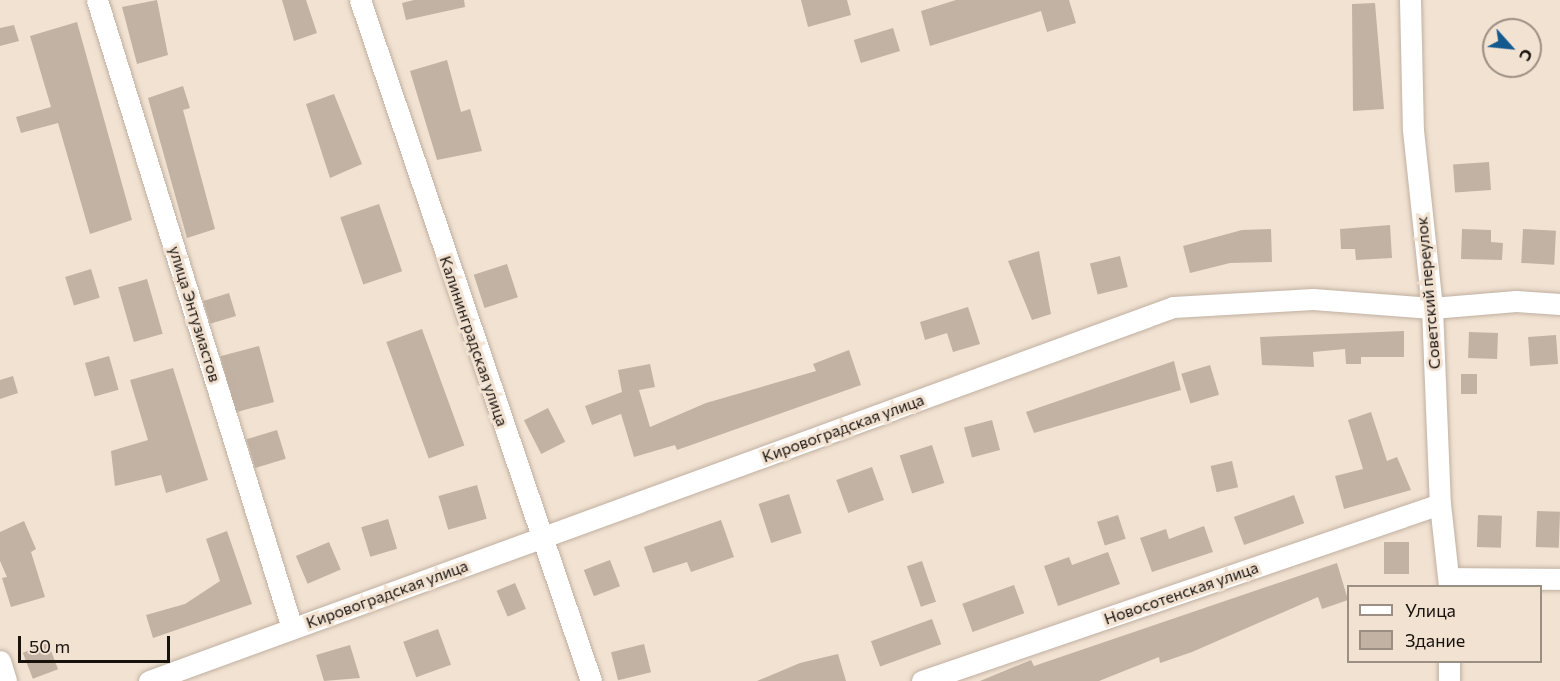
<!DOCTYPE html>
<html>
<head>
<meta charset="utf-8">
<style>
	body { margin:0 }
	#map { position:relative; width:1560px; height:681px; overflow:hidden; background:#f2e2d2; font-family:Commissioner,sans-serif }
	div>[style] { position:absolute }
	.building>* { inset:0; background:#c1b2a3; transform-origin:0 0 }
	.roads { filter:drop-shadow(0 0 2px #c0b0a1) drop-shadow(0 0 2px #c0b0a1) }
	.minor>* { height:21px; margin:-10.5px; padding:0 10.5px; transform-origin:10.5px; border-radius:10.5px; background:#fff }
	span { translate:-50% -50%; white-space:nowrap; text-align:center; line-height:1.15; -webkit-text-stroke:6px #f2e2d2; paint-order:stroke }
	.street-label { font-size:16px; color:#18120d }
	.legend { position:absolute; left:1347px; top:585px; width:195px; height:78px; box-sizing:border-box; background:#f2e2d2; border:2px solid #9b8f83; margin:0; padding:8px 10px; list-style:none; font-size:18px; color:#18120d }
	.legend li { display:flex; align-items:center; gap:12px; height:30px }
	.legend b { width:30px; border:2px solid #9b8f83 }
	.north { position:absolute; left:1482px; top:18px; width:60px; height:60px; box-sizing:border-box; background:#f2e2d2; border:2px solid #9b8f83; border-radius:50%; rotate:117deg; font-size:16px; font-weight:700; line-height:24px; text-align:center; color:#18120d }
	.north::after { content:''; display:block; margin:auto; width:21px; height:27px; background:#13598e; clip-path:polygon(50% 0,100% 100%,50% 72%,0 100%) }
	.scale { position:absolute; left:18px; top:636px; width:152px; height:27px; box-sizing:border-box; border:3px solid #18120d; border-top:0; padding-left:8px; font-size:18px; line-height:21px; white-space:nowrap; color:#18120d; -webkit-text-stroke:4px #f2e2d2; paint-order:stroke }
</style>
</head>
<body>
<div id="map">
	<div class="building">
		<div style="clip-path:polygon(157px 0,168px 55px,137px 64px,122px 7px)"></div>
		<div style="clip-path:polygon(282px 0,306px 0,317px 33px,294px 41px)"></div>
		<div style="clip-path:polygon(414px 0,464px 0,465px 7px,406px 20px,402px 3px)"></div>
		<div style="clip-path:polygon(801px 0,847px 0,851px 15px,808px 27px)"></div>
		<div style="clip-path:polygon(956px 0,1069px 0,1076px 23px,1047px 32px,1041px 11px,930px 46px,921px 11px)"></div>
		<div style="clip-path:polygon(1375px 3px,1384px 109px,1353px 111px,1352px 4px)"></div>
		<div style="clip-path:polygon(77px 22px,132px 220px,90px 234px,58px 123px,21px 133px,16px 117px,51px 107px,30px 36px)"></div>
		<div style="clip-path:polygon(14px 25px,19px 41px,0 46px,0 28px)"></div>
		<div style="left:893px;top:28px;width:24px;height:41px;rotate:73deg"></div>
		<div style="clip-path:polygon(447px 60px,461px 112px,470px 109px,482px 151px,437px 160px,410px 71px)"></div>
		<div style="clip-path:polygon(183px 86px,190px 108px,183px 110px,215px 229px,187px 238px,148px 98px)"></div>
		<div style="clip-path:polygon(334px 94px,362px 164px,330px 178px,306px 104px)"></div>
		<div style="left:1489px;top:162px;width:28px;height:36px;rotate:86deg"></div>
		<div style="left:379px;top:204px;width:71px;height:41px;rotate:71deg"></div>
		<div style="clip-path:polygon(1390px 225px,1392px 258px,1356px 260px,1355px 249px,1341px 249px,1340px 229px)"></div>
		<div style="clip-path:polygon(1271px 229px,1272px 262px,1230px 263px,1190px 273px,1183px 246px,1242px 230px)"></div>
		<div style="clip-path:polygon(1462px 229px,1491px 230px,1491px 242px,1503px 243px,1502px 260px,1461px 259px)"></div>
		<div style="left:1523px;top:229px;width:33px;height:34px;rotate:3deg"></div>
		<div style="clip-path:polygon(1039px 251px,1051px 314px,1032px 320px,1008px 261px)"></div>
		<div style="left:1120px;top:256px;width:32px;height:31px;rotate:76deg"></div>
		<div style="left:507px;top:264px;width:35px;height:35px;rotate:72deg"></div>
		<div style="left:91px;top:269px;width:30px;height:27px;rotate:73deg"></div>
		<div style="left:147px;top:279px;width:57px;height:30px;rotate:74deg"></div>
		<div style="left:229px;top:293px;width:24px;height:27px;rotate:73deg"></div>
		<div style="clip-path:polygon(968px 307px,980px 344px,953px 352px,947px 333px,925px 340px,920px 322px)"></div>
		<div style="left:422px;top:329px;width:124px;height:38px;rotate:70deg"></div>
		<div style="clip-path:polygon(1404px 331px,1404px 357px,1361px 357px,1361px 364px,1346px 364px,1345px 349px,1313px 352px,1314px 367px,1262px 365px,1260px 337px)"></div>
		<div style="left:1469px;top:332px;width:29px;height:26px;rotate:2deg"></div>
		<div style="left:1556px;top:335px;width:29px;height:28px;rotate:86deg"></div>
		<div style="left:259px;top:346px;width:58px;height:40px;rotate:75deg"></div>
		<div style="clip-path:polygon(849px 350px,861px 385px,677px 450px,675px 445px,634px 457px,621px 414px,592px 425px,585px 406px,622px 392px,618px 370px,650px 364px,655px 387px,639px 390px,650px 427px,706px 403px,816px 371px,813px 364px)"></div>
		<div style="left:109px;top:356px;width:35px;height:25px;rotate:74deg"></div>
		<div style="clip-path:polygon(1174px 361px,1181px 390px,1034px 433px,1026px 412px)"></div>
		<div style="left:1210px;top:365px;width:31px;height:30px;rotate:73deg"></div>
		<div style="clip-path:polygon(173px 368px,208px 480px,166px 493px,161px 475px,115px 486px,111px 451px,148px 440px,130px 380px)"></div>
		<div style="left:1477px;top:374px;width:20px;height:16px;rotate:90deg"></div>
		<div style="clip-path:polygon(13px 376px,18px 393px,0 399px,0 380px)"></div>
		<div style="left:548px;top:408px;width:38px;height:27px;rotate:63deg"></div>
		<div style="clip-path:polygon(1371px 412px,1387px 461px,1397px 457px,1411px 490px,1344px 509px,1335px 476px,1363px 469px,1348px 420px)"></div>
		<div style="left:992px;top:420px;width:31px;height:29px;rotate:75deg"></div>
		<div style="left:277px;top:430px;width:30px;height:32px;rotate:73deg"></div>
		<div style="left:932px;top:445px;width:40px;height:34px;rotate:72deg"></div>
		<div style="left:1232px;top:461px;width:27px;height:22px;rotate:77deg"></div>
		<div style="left:872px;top:467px;width:35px;height:38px;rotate:70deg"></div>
		<div style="left:477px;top:485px;width:35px;height:40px;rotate:74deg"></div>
		<div style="left:789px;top:494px;width:41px;height:32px;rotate:72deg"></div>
		<div style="left:1294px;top:495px;width:30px;height:64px;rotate:70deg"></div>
		<div style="left:1537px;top:511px;width:23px;height:36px;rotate:2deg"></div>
		<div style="left:1118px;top:515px;width:25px;height:22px;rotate:72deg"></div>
		<div style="left:1478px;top:515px;width:24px;height:32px;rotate:2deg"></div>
		<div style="left:388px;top:519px;width:31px;height:28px;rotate:73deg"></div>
		<div style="clip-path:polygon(721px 520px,734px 557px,691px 572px,687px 562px,653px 573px,644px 547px)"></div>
		<div style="clip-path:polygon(24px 521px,36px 549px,31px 552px,45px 597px,11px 607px,2px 578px,7px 577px,0 561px,0 532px)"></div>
		<div style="clip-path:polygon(1204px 526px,1213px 552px,1152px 572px,1140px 538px,1166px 529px,1169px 539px)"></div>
		<div style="clip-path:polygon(227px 531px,252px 604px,153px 638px,146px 615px,185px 604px,220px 581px,206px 539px)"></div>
		<div style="left:329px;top:542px;width:30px;height:36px;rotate:67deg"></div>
		<div style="left:1384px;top:542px;width:25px;height:32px"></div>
		<div style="clip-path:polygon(1108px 552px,1120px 584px,1058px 606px,1044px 566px,1069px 557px,1072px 565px)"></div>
		<div style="left:610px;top:560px;width:28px;height:28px;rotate:69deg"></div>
		<div style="left:922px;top:561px;width:43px;height:16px;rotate:71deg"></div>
		<div style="clip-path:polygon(1337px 563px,1348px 600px,1322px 609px,1318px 597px,1192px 652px,1160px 663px,1159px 657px,1099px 681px,980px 681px,1031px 660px,1034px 666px)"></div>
		<div style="left:515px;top:583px;width:28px;height:20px;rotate:67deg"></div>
		<div style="left:1014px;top:585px;width:30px;height:55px;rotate:70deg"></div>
		<div style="left:932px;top:619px;width:27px;height:65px;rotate:70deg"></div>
		<div style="left:438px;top:629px;width:38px;height:37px;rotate:70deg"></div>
		<div style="left:48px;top:643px;width:28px;height:27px;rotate:69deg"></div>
		<div style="left:644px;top:644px;width:29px;height:34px;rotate:76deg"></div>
		<div style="clip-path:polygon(350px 645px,360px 678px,324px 681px,316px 655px)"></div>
		<div style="clip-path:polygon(838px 654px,846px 681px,757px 681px,800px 663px)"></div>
	</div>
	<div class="roads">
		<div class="minor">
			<div style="left:97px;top:0;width:658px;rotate:72.75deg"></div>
			<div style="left:360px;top:0;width:719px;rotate:71.26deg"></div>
			<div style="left:1410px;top:0;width:130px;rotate:88.7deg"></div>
			<div style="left:1413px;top:130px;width:179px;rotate:83.9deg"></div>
			<div style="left:1432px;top:308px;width:196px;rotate:87.7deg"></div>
			<div style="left:1440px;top:504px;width:82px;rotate:83.7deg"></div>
			<div style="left:1449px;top:578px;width:111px;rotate:0.5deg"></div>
			<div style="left:0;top:661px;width:21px;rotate:73deg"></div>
			<div style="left:1449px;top:662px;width:19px;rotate:90deg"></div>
			<div style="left:149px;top:681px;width:1090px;rotate:-20.06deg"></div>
			<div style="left:1173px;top:307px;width:140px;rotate:-3.3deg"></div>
			<div style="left:1313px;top:299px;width:119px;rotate:4.3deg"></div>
			<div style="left:1432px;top:308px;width:84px;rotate:-4.8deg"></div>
			<div style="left:1516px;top:301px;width:44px;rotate:3.9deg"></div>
			<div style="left:922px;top:681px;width:547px;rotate:-18.87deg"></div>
		</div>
	</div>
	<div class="street-label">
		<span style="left:1428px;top:293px;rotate:-95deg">Советский переулок</span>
		<span style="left:195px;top:314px;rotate:73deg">улица Энтузиастов</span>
		<span style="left:474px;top:341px;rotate:71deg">Калининградская улица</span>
		<span style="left:843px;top:428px;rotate:-20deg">Кировоградская улица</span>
		<span style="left:1181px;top:593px;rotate:-19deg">Новосотенская улица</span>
		<span style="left:387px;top:594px;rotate:-20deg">Кировоградская улица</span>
	</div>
	<ul class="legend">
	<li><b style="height:8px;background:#fff"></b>Улица</li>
	<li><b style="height:16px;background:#c1b2a3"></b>Здание</li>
	</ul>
	<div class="north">С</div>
	<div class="scale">50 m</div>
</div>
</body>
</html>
